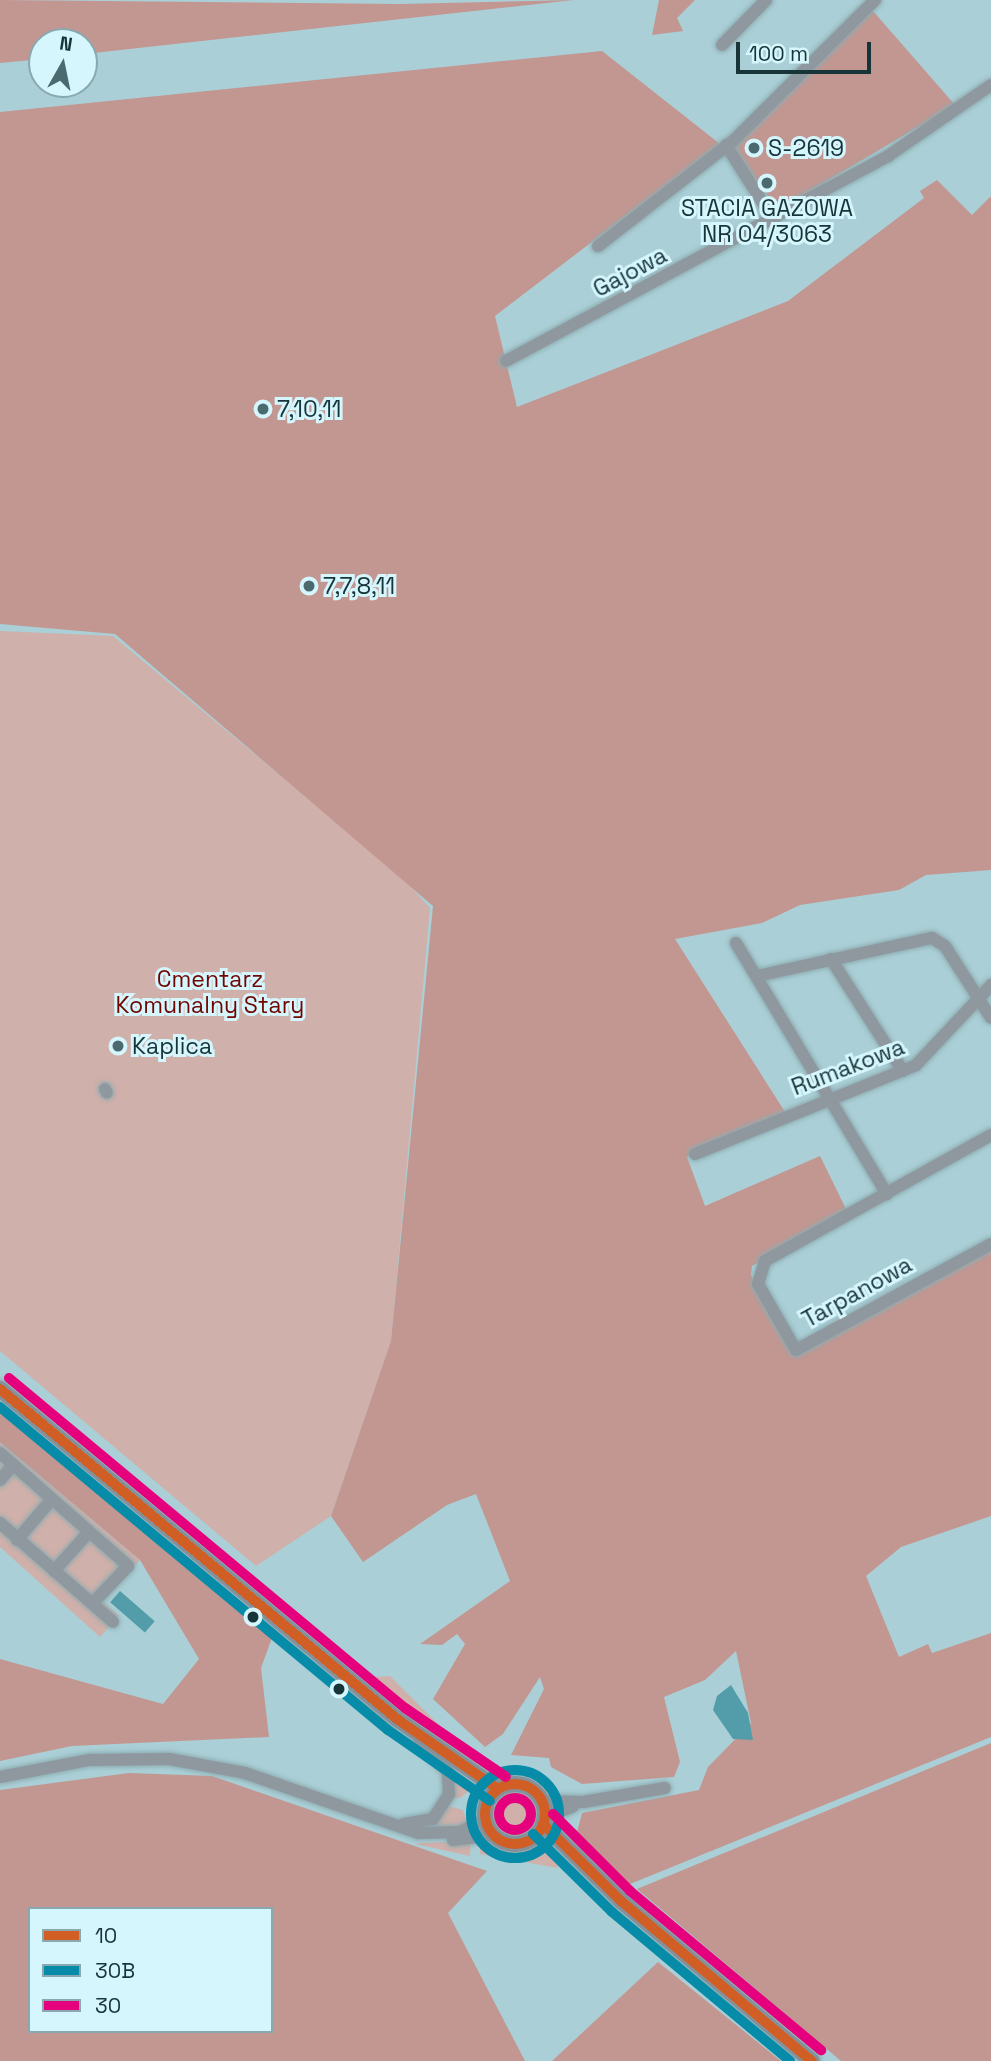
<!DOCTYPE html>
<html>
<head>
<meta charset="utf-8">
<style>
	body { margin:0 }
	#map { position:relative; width:991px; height:2061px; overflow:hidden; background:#aacfd6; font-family:"Space Grotesk",sans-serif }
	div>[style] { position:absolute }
	.green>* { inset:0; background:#d0b0aa }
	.round { border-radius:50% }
	.forest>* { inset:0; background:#c39791 }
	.water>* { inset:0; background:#529da9; transform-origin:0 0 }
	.roads { filter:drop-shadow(0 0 2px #8dabb0) drop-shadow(0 0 2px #8dabb0) }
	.minor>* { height:12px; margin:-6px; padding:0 6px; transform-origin:6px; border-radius:6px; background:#90989f }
	.major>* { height:16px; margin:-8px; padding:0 8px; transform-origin:8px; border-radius:8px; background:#84919a }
	.major>.ring { margin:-8px; padding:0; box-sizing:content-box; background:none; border:16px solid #84919a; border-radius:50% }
	.bus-1>* { height:10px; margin:-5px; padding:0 5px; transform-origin:5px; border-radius:5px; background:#d15e25 }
	.bus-1>.ring { margin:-5px; padding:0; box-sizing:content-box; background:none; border:10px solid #d15e25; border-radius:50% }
	.bus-2>* { height:10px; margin:-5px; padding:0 5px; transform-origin:5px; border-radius:5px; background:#068ca9 }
	.bus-2>.ring { margin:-5px; padding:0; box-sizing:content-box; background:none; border:10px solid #068ca9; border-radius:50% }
	.bus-3>* { height:10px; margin:-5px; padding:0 5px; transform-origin:5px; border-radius:5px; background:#e5007d }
	.bus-3>.ring { margin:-5px; padding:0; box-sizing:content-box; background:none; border:10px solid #e5007d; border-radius:50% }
	.dots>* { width:19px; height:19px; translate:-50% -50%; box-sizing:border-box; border:4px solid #d5f6fd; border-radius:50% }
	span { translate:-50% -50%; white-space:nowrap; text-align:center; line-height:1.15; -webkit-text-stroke:6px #d5f6fd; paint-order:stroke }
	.poi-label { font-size:23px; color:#173439 }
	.left { translate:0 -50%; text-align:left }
	.street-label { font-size:23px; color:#173439 }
	.park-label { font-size:23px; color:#710500 }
	.legend { position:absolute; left:28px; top:1907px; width:245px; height:126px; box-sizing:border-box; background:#d5f6fd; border:2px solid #89a8af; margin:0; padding:9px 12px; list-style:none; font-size:21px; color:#173439 }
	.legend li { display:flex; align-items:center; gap:14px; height:35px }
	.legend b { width:35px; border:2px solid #89a8af }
	.north { position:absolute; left:28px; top:28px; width:70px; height:70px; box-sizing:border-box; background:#d5f6fd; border:2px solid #89a8af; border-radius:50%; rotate:9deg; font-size:19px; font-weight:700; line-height:28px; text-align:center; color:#173439 }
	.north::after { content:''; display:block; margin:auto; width:24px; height:32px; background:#4a6a70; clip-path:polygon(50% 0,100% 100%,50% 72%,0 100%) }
	.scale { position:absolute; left:736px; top:42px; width:135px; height:32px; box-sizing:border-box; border:4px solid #173439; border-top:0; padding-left:9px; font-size:21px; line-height:24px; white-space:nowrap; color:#173439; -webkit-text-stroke:5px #d5f6fd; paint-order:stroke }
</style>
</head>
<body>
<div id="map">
	<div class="green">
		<div style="clip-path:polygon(0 631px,113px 636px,401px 876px,430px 908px,391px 1341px,331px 1516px,256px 1566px,0 1351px)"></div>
		<div style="clip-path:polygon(0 1442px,140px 1560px,101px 1600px,119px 1616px,100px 1637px,0 1547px)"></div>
		<div style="clip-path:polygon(271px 1590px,374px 1677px,390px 1676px,482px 1768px,469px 1764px,326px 1639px,262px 1592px)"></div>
		<div style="clip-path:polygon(299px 1647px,389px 1721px,386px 1724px)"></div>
		<div style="clip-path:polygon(452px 1771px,471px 1789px,460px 1798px,452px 1798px)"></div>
		<div style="clip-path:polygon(514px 1776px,533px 1782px,554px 1795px,526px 1782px,499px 1783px,492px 1777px)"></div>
		<div class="round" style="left:492px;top:1790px;width:46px;height:46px"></div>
		<div style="clip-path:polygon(449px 1806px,463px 1810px,468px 1826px,420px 1829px)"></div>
		<div style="clip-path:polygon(480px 1839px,536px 1845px,560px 1861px,557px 1868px,480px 1854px)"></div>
		<div style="clip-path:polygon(471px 1841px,470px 1856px,415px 1844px,422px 1843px)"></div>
	</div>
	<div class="forest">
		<div style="clip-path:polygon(0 0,400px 4px,574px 0,84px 54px,84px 42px,42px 42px,42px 59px,0 63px)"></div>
		<div style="clip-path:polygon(659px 0,695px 0,677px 18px,683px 31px,652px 35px)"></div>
		<div style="clip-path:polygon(873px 11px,955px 105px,778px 210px,732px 146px)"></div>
		<div style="clip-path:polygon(602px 51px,720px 144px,495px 316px,517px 407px,788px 301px,924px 198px,920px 191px,937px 180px,972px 215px,991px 196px,991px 870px,926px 875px,899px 890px,800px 905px,762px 923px,675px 939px,787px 1115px,687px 1157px,705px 1206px,820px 1156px,849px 1215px,752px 1266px,751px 1275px,796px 1349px,991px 1248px,991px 1516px,901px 1547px,866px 1576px,899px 1657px,928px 1644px,932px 1653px,991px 1633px,991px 1737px,630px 1884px,573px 1848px,582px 1813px,699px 1790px,708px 1767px,751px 1723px,736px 1651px,705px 1680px,664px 1697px,680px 1762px,674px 1777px,582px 1784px,551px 1767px,549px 1758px,511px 1755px,544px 1689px,540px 1677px,503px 1734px,485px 1747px,433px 1699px,465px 1644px,457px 1634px,442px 1645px,420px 1644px,510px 1581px,476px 1494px,447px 1505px,363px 1562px,331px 1516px,391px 1341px,433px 906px,115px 634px,0 624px,0 112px)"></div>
		<div style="clip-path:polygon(0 1407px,273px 1635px,261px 1668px,269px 1737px,72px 1746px,0 1761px,0 1659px,163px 1704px,199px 1659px,140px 1560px,0 1442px)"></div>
		<div style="clip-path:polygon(991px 1743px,991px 2061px,841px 2061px,637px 1889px)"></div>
		<div style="clip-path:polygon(evenodd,129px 1773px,212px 1776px,487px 1871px,448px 1913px,525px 2061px,0 2061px,0 1790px,129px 1773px,30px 1909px,271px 1909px,271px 2031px,30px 2031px,30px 1909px)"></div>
		<div style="clip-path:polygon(658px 1962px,781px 2061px,552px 2061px)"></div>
	</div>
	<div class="water">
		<div style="left:120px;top:1591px;width:46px;height:15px;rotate:41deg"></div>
		<div style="clip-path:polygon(731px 1685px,748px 1713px,753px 1740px,733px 1739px,713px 1710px,717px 1696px)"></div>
	</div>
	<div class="roads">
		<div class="minor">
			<div style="left:722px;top:45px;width:63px;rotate:-45.6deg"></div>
			<div style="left:726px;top:145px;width:89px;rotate:57.4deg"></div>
			<div style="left:598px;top:246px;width:172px;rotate:-37.9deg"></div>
			<div style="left:734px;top:140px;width:199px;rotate:-44.8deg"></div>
			<div style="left:506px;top:361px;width:434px;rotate:-28.2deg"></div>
			<div style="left:888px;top:156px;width:125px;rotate:-34.6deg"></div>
			<div style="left:736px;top:943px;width:293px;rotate:59deg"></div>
			<div style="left:831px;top:959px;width:133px;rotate:57.3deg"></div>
			<div style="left:757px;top:976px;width:179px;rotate:-12.3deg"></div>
			<div style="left:932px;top:938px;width:15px;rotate:32deg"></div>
			<div style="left:945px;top:946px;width:85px;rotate:57.4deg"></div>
			<div style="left:105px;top:1089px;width:4px;rotate:63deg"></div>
			<div style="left:991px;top:1135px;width:259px;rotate:150.9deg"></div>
			<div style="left:765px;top:1261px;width:24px;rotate:107deg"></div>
			<div style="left:758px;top:1284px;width:76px;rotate:60.1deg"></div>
			<div style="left:796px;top:1350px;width:222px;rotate:-28.5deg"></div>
			<div style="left:695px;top:1154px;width:238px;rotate:-21.9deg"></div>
			<div style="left:916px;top:1065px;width:110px;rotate:-46.8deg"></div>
			<div style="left:0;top:1453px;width:171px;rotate:41.4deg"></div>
			<div style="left:128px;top:1566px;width:52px;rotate:133.5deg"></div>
			<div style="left:0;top:1480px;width:20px;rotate:-49deg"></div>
			<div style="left:0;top:1523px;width:150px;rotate:41.2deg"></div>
			<div style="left:17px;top:1540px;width:54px;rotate:-49.5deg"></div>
			<div style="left:54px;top:1571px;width:52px;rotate:-48.1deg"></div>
			<div style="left:0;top:1777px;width:91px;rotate:-10.8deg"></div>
			<div style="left:89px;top:1760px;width:80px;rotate:-0.7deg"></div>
			<div style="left:169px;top:1759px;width:77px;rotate:10.4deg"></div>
			<div style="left:245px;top:1773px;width:183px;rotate:19.1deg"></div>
			<div style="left:418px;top:1833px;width:42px;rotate:-1.4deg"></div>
			<div style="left:460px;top:1832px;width:28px;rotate:-27deg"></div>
			<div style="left:542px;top:1801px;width:41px;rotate:1.4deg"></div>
			<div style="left:583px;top:1802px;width:83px;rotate:-9.7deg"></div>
			<div style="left:544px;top:1818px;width:31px;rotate:-22deg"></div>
			<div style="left:404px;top:1824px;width:29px;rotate:-10deg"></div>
			<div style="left:433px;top:1819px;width:30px;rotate:-57deg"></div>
			<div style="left:449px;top:1794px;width:22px;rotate:-93deg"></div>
			<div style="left:448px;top:1772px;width:46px;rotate:-130.6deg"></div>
			<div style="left:453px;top:1840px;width:41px;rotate:-7deg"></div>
		</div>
		<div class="major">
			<div style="left:0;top:1389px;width:516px;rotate:39.73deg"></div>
			<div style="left:397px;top:1719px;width:123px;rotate:34.7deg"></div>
			<div class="ring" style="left:485px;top:1784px;width:44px;height:44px"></div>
			<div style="left:543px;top:1824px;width:110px;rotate:44.6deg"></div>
			<div style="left:621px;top:1901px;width:249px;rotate:40deg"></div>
		</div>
	</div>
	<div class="bus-1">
		<div style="left:0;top:1389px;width:516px;rotate:39.73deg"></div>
		<div style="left:397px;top:1719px;width:123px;rotate:34.7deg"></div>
		<div class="ring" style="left:485px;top:1784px;width:50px;height:50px"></div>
		<div style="left:543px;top:1824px;width:110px;rotate:44.6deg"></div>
		<div style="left:621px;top:1901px;width:249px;rotate:40deg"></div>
	</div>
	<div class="bus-2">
		<div style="left:0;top:1407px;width:505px;rotate:39.78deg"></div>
		<div style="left:388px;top:1730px;width:124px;rotate:34.8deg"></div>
		<div class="ring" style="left:471px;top:1770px;width:78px;height:78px"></div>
		<div style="left:533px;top:1834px;width:111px;rotate:44.6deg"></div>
		<div style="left:612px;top:1912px;width:232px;rotate:39.9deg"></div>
	</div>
	<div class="bus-3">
		<div style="left:9px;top:1378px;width:515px;rotate:39.81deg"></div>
		<div style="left:405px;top:1708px;width:122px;rotate:34.3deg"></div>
		<div class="ring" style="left:499px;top:1798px;width:22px;height:22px"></div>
		<div style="left:553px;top:1814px;width:109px;rotate:45deg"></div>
		<div style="left:630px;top:1891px;width:249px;rotate:39.8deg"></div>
	</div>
	<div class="dots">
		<div style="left:754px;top:148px;background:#4a6a70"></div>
		<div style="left:767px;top:183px;background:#4a6a70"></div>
		<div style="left:263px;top:409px;background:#4a6a70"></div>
		<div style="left:309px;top:586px;background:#4a6a70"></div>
		<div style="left:118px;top:1046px;background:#4a6a70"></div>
		<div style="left:253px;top:1617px;background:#173439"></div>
		<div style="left:339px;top:1689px;background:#173439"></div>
	</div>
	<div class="poi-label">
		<span class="left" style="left:768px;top:148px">S-2619</span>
		<span style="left:767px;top:221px">STACIA GAZOWA<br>NR 04/3063</span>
		<span class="left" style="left:277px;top:409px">7,10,11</span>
		<span class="left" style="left:323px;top:586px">7,7,8,11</span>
		<span class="left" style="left:132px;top:1046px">Kaplica</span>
	</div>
	<div class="street-label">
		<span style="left:630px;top:272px;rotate:-28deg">Gajowa</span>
		<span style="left:848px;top:1067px;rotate:-21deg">Rumakowa</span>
		<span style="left:857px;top:1292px;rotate:-29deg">Tarpanowa</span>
	</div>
	<div class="park-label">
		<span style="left:210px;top:992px">Cmentarz<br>Komunalny Stary</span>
	</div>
	<ul class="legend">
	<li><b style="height:9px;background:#d15e25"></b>10</li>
	<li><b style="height:9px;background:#068ca9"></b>30B</li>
	<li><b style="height:9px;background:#e5007d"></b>30</li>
	</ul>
	<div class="north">N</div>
	<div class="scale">100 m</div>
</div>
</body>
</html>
